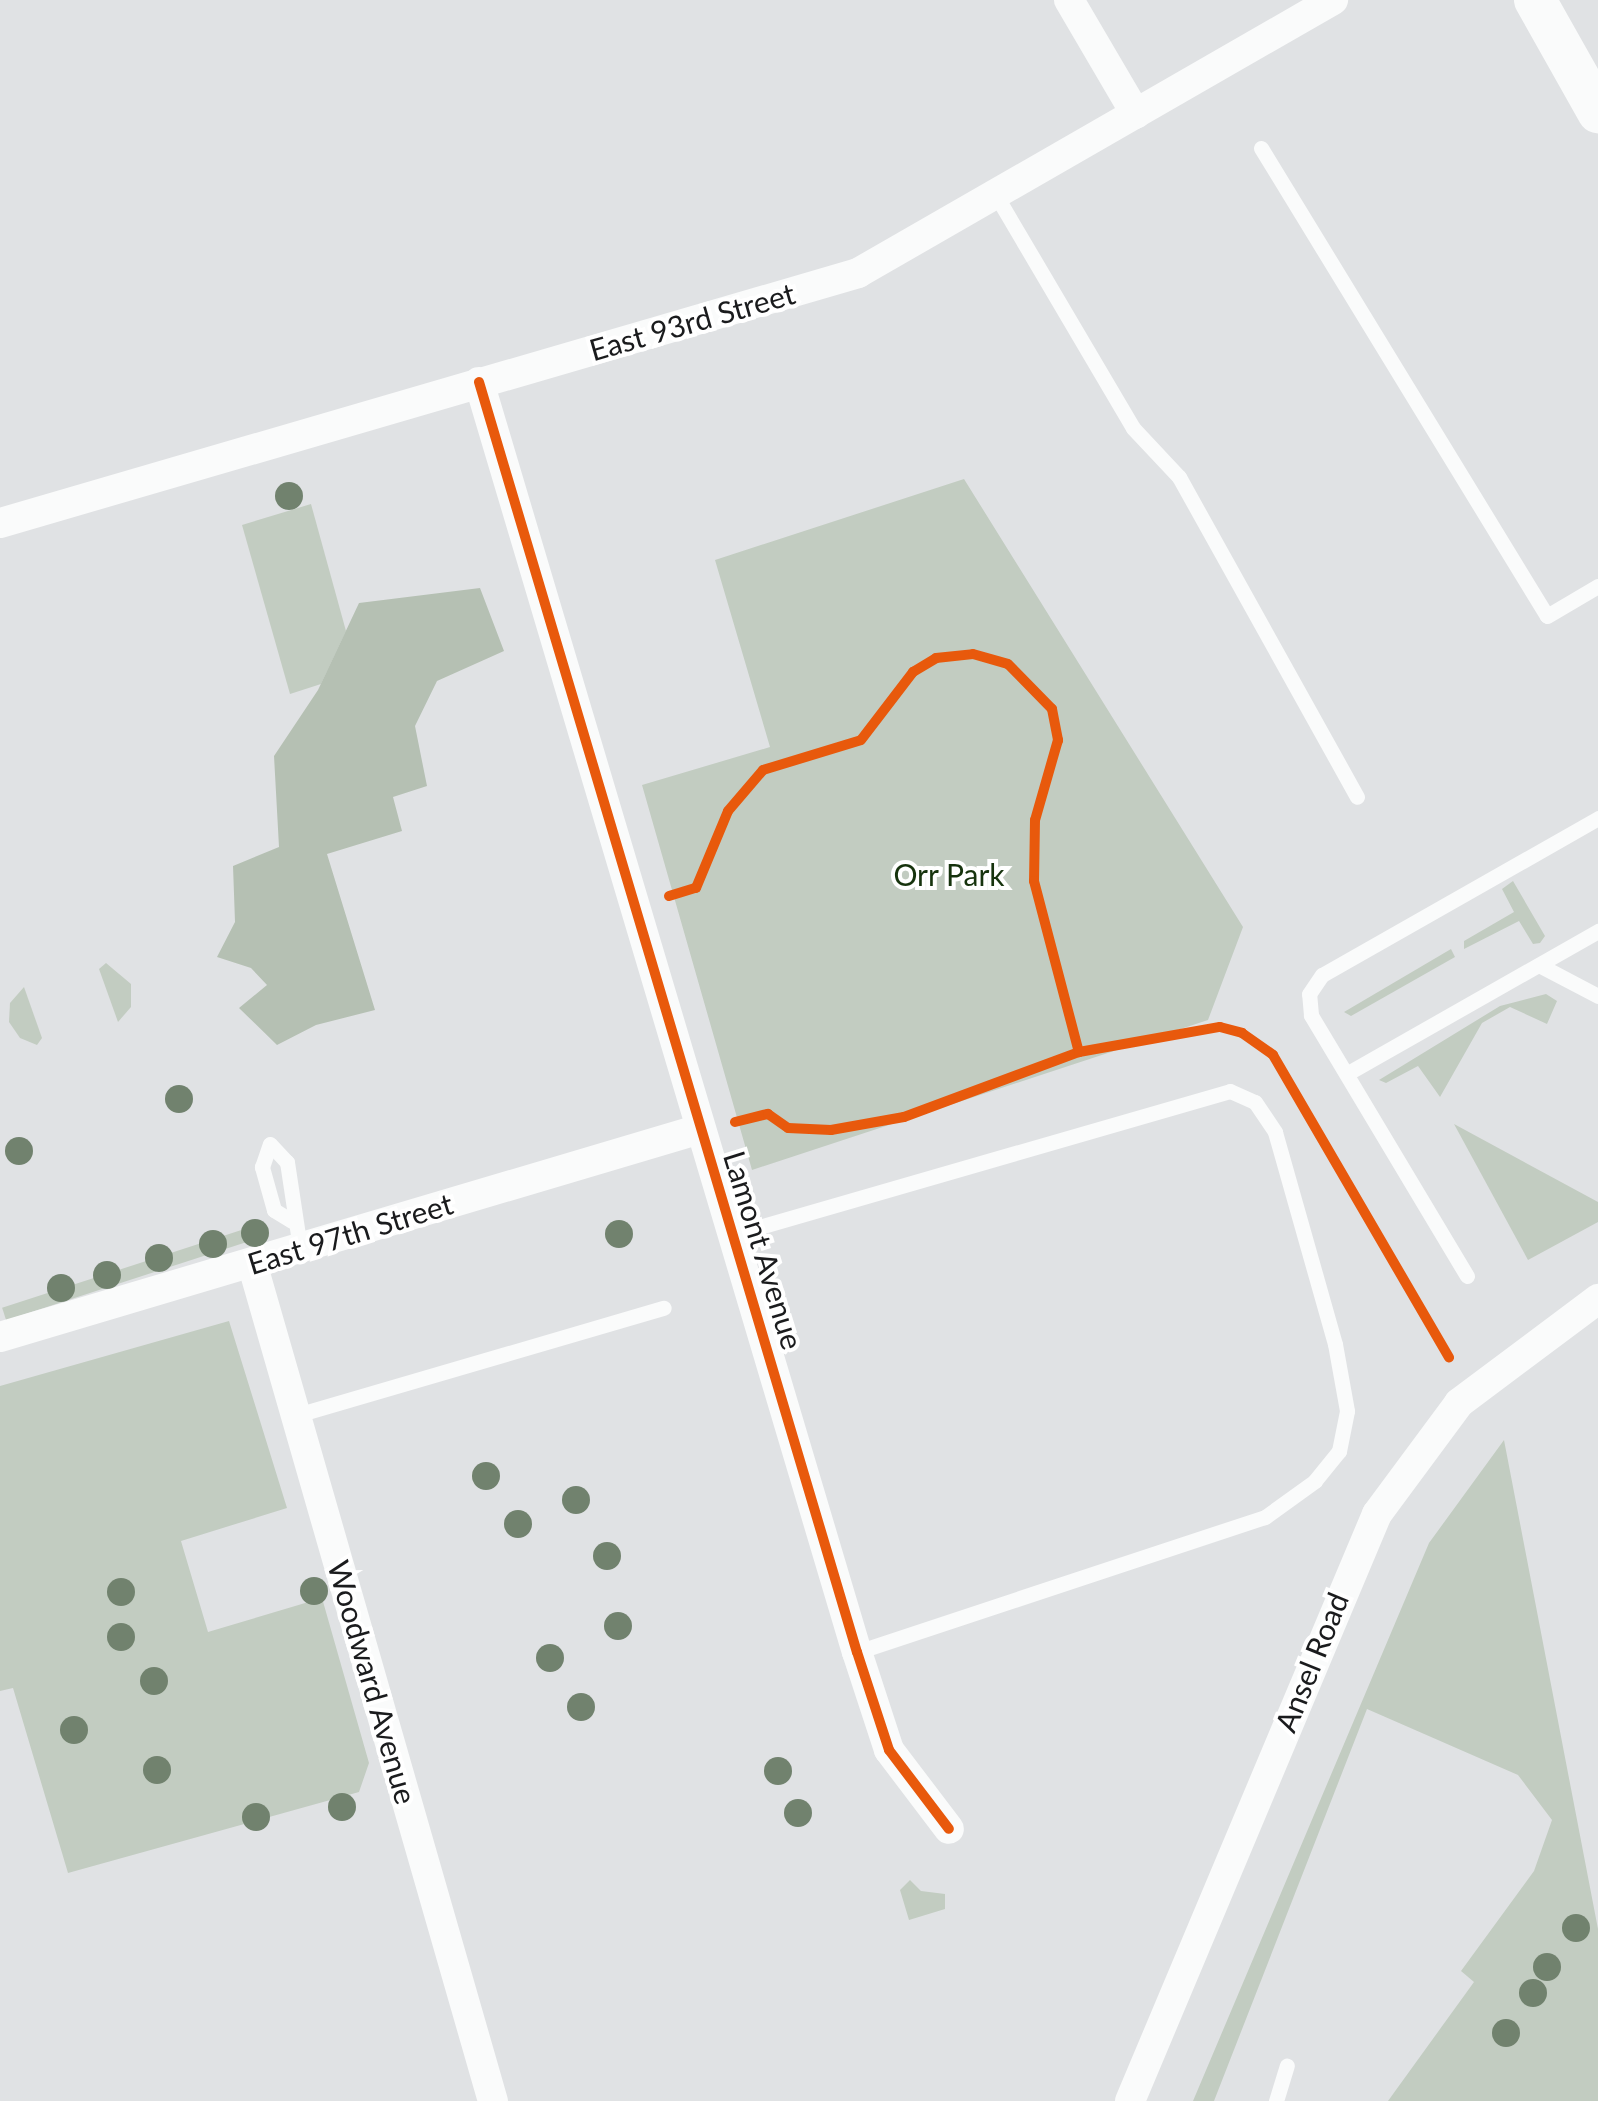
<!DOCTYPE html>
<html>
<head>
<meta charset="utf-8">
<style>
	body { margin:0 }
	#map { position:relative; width:1598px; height:2101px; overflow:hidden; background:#e0e2e4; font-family:Lato,sans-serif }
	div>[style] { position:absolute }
	.green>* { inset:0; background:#c2ccc1; transform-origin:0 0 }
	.forest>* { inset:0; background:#b5c0b3 }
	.lane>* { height:15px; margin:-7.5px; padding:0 7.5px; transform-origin:7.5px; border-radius:7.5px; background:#fafbfb }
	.street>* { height:30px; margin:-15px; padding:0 15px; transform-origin:15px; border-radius:15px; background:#fafbfb }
	.secondary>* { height:42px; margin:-21px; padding:0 21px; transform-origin:21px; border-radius:21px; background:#fafbfb }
	.cycleway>* { height:10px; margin:-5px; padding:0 5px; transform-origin:5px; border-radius:5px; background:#e8590c }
	.trees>* { width:28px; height:28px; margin:-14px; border-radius:50%; background:#71826e }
	span { translate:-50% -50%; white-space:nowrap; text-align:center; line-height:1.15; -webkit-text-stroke:8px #fff; paint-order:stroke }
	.street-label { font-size:30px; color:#1a1b1d }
	.park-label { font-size:30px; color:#16330d }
</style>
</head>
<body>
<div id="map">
	<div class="green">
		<div style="clip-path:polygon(964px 479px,1243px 927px,1208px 1020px,752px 1170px,642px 785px,770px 747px,715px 560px)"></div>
		<div style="clip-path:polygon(311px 504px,346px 631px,321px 684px,290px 694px,242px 525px)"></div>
		<div style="clip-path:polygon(1513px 881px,1545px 936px,1540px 943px,1533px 944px,1519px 921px,1464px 949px,1464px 941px,1514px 912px,1502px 889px)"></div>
		<div style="clip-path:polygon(1451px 949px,1455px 957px,1351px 1016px,1344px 1012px)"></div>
		<div style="clip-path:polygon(106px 963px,131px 984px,131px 1007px,118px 1022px,99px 969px)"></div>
		<div style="clip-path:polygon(24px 987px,42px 1038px,37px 1045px,20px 1038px,9px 1022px,10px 1003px)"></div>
		<div style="clip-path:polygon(1546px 994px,1557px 1001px,1547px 1024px,1510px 1007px,1482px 1023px,1440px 1097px,1418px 1066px,1386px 1083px,1379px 1080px,1500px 1006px)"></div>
		<div style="clip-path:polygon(1454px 1124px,1598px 1202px,1598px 1222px,1528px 1260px)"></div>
		<div style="left:257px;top:1225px;width:13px;height:268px;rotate:72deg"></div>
		<div style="clip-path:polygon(229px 1321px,287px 1508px,181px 1541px,208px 1632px,322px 1598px,369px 1763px,359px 1792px,68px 1873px,13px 1688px,0 1691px,0 1386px)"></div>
		<div style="clip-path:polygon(1504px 1440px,1598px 1929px,1598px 2101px,1388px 2101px,1474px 1982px,1461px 1971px,1534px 1871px,1552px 1820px,1518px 1775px,1367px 1709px,1214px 2101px,1193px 2101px,1429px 1543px)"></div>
		<div style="clip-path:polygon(910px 1880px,921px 1891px,945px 1894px,945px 1909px,909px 1920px,900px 1890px)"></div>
	</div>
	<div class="forest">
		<div style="clip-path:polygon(480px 588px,504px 651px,437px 681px,415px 726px,427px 786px,393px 797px,402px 831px,327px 854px,375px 1010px,316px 1025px,277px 1045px,239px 1008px,267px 985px,251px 968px,217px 957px,235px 922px,233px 866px,279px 847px,274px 756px,318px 690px,359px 603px)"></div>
	</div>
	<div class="lane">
		<div style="left:1261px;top:148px;width:548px;rotate:58.57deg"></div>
		<div style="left:1547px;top:616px;width:59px;rotate:-30.5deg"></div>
		<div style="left:997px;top:197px;width:268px;rotate:59.5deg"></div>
		<div style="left:1133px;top:428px;width:67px;rotate:46.8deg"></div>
		<div style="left:1179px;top:477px;width:366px;rotate:60.9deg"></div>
		<div style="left:1539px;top:965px;width:67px;rotate:27.7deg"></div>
		<div style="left:1348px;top:1073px;width:288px;rotate:-29.6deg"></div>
		<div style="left:292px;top:1221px;width:21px;rotate:-149deg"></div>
		<div style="left:274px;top:1210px;width:45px;rotate:-105.6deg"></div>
		<div style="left:262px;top:1167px;width:24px;rotate:-71deg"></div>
		<div style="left:270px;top:1144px;width:25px;rotate:47deg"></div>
		<div style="left:287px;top:1162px;width:87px;rotate:81.4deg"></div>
		<div style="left:735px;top:1234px;width:515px;rotate:-16.11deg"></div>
		<div style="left:1230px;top:1091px;width:27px;rotate:24deg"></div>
		<div style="left:1255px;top:1102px;width:36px;rotate:56deg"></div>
		<div style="left:1275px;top:1132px;width:220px;rotate:74.2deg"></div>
		<div style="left:1335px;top:1344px;width:68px;rotate:79.8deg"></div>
		<div style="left:1347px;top:1411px;width:41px;rotate:101.3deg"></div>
		<div style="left:1339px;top:1451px;width:38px;rotate:129deg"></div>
		<div style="left:1315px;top:1481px;width:62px;rotate:144.2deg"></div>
		<div style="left:1265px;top:1517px;width:430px;rotate:161.7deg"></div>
		<div style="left:1467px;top:1276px;width:304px;rotate:-120.9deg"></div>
		<div style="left:1311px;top:1015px;width:21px;rotate:-95deg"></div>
		<div style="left:1309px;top:994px;width:23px;rotate:-56deg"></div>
		<div style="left:1322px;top:975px;width:318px;rotate:-29.6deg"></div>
		<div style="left:297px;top:1415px;width:382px;rotate:-16.3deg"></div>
		<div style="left:1276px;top:2101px;width:37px;rotate:-73deg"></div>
	</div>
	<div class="street">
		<div style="left:1069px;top:0;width:132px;rotate:59.6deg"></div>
		<div style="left:479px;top:382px;width:1325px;rotate:73.43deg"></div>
		<div style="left:857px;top:1652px;width:103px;rotate:71.9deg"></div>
		<div style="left:889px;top:1750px;width:99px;rotate:52.8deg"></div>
		<div style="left:0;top:523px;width:894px;rotate:-16.24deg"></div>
		<div style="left:858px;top:273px;width:548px;rotate:-29.89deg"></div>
		<div style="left:252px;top:1263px;width:872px;rotate:73.96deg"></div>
		<div style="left:0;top:1337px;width:730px;rotate:-16.55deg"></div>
		<div style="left:1130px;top:2101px;width:637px;rotate:-67.18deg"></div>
		<div style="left:1377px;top:1514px;width:138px;rotate:-53.5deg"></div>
		<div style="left:1459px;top:1403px;width:174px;rotate:-36.8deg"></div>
	</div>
	<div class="secondary">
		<div style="left:1535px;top:0;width:129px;rotate:60.6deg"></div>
	</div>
	<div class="cycleway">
		<div style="left:479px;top:382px;width:1325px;rotate:73.43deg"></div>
		<div style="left:857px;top:1652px;width:103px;rotate:71.9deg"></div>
		<div style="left:889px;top:1750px;width:99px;rotate:52.8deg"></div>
		<div style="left:669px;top:896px;width:28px;rotate:-17deg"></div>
		<div style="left:696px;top:888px;width:83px;rotate:-67.4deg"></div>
		<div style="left:728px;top:811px;width:54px;rotate:-49.5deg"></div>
		<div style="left:763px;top:770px;width:102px;rotate:-17deg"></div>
		<div style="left:861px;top:740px;width:86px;rotate:-52.6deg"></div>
		<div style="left:913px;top:672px;width:27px;rotate:-31deg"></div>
		<div style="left:936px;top:658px;width:37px;rotate:-6deg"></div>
		<div style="left:973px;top:654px;width:36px;rotate:16deg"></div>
		<div style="left:1008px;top:664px;width:63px;rotate:45.6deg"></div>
		<div style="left:1052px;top:709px;width:32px;rotate:79deg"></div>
		<div style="left:1058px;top:740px;width:83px;rotate:106deg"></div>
		<div style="left:1035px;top:820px;width:61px;rotate:90.9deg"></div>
		<div style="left:1034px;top:881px;width:177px;rotate:75.3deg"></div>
		<div style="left:735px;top:1122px;width:34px;rotate:-14deg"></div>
		<div style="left:768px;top:1114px;width:24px;rotate:35deg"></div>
		<div style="left:788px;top:1128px;width:43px;rotate:2.7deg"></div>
		<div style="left:831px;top:1130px;width:74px;rotate:-10.1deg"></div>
		<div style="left:904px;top:1117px;width:187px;rotate:-20.4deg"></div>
		<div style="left:1079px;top:1052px;width:143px;rotate:-10.1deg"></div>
		<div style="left:1220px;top:1027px;width:23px;rotate:15deg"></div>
		<div style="left:1242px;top:1033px;width:38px;rotate:35deg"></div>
		<div style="left:1273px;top:1055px;width:350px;rotate:59.8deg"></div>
	</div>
	<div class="trees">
		<div style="left:289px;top:496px"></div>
		<div style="left:179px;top:1099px"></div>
		<div style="left:19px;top:1151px"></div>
		<div style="left:255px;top:1233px"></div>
		<div style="left:619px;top:1234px"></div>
		<div style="left:213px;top:1244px"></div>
		<div style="left:159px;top:1258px"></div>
		<div style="left:107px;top:1275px"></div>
		<div style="left:61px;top:1288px"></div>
		<div style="left:486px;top:1476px"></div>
		<div style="left:576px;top:1500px"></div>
		<div style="left:518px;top:1524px"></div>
		<div style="left:607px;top:1556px"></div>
		<div style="left:314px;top:1591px"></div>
		<div style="left:121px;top:1592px"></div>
		<div style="left:618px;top:1626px"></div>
		<div style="left:121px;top:1637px"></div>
		<div style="left:550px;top:1658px"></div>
		<div style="left:154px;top:1681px"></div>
		<div style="left:581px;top:1707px"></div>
		<div style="left:74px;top:1730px"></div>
		<div style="left:157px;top:1770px"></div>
		<div style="left:778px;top:1771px"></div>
		<div style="left:342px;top:1807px"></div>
		<div style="left:798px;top:1813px"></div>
		<div style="left:256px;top:1817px"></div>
		<div style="left:1576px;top:1928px"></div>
		<div style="left:1547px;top:1967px"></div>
		<div style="left:1533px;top:1993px"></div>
		<div style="left:1506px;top:2033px"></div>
	</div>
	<div class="street-label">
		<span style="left:692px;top:321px;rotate:-16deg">East 93rd Street</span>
		<span style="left:350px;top:1233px;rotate:-17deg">East 97th Street</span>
		<span style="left:764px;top:1250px;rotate:73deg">Lamont Avenue</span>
		<span style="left:1311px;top:1662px;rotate:-68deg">Ansel Road</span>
		<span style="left:373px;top:1682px;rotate:74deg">Woodward Avenue</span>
	</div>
	<div class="park-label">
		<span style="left:949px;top:874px">Orr Park</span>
	</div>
</div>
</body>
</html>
